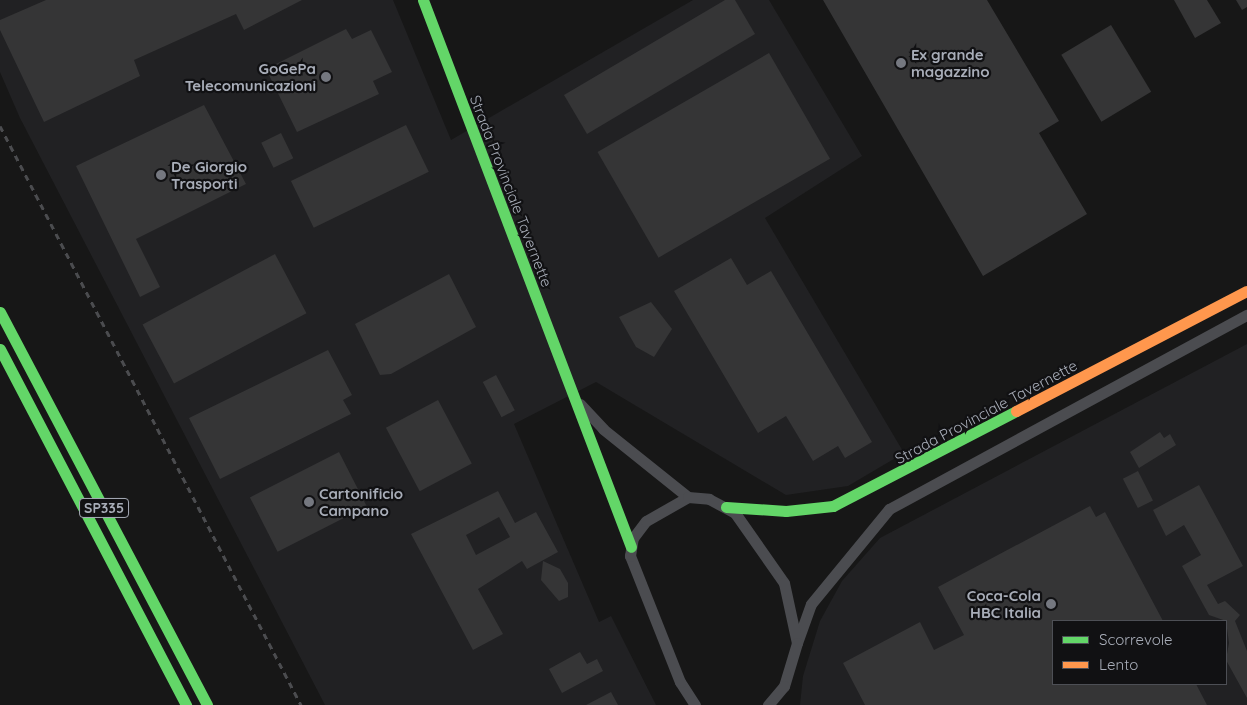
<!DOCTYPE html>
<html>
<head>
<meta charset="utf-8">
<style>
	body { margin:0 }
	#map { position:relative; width:1247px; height:705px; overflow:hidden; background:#171717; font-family:Quicksand,sans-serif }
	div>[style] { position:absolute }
	.built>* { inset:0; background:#212123 }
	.building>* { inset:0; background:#353536; transform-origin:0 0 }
	.street>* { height:11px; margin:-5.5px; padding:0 5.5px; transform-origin:5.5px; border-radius:5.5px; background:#4b4c50 }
	.fast>* { height:11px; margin:-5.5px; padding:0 5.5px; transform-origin:5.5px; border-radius:5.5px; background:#63d668 }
	.slow>* { height:11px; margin:-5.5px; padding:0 5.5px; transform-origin:5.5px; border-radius:5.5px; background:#ff974d }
	.rail>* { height:3px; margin-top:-1.5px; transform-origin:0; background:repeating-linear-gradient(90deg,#4b4c4f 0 6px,transparent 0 11px) }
	.dots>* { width:14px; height:14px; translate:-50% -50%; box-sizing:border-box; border:2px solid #111113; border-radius:50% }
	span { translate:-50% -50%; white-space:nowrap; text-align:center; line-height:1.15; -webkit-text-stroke:4.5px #111113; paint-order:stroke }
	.shield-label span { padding:1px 4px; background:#111113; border:1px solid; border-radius:4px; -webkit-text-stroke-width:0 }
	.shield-label { font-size:14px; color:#a8adb8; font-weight:700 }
	.poi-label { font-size:15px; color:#a8adb8; font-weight:700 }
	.left { translate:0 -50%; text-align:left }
	.right { translate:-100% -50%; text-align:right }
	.street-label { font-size:15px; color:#a8adb8 }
	.legend { position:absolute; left:1052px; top:620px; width:175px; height:65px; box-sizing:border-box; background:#111113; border:1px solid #4d4f55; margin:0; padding:6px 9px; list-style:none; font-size:15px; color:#a8adb8 }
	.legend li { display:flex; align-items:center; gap:10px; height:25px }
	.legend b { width:25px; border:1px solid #4d4f55 }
</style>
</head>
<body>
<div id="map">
	<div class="built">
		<div style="clip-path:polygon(0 0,393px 0,451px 140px,693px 0,769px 0,862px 156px,765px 218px,904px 453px,848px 486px,786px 495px,596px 382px,514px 424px,599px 622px,611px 616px,656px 705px,325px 705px,20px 118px,0 72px)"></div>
		<div style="clip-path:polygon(evenodd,1247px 344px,1247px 705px,800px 705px,803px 676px,820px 621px,842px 581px,880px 538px,1247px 344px,1053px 621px,1226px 621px,1226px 684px,1053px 684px,1053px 621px)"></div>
	</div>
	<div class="building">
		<div style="clip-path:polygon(46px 0,302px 0,244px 30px,236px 14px,134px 60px,140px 76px,44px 122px,0 30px,0 20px)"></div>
		<div style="clip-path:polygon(725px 0,735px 0,755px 34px,587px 134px,564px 95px)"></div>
		<div style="clip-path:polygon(823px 0,987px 0,1059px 121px,1039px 133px,1087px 214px,983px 276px)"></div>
		<div style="clip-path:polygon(1174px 0,1207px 0,1221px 23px,1195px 38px)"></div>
		<div style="clip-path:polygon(1236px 0,1247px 0,1247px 7px,1242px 10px)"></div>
		<div style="left:1111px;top:25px;width:78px;height:58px;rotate:59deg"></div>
		<div style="clip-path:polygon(346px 29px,352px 39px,371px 30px,392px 72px,373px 81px,379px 94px,297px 132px,266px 69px)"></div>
		<div style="left:769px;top:53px;width:122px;height:198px;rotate:60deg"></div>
		<div style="clip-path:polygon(204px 105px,246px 184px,136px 239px,160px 287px,140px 297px,76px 166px)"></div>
		<div style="left:406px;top:125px;width:52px;height:128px;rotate:64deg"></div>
		<div style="left:281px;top:133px;width:28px;height:22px;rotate:64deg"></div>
		<div style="left:275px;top:254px;width:67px;height:150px;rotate:62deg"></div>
		<div style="clip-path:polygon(731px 258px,747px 285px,771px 271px,872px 442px,845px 458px,838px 446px,813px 461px,786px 416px,758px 433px,674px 291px)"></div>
		<div style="clip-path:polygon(449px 274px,476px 327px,391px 374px,380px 375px,355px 324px)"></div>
		<div style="clip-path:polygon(651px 302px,672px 329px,654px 357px,636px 347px,619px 317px)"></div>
		<div style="clip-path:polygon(328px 350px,352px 395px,343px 400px,351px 414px,220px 479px,189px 418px)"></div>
		<div style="left:496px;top:375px;width:40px;height:15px;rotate:62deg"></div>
		<div style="left:438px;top:400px;width:72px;height:59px;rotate:62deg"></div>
		<div style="clip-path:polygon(1160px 432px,1164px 438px,1170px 434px,1176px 445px,1139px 468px,1130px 452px)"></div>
		<div style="left:339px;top:452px;width:61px;height:100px;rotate:63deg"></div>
		<div style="left:1138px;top:471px;width:33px;height:17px;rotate:63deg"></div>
		<div style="clip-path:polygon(1199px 485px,1243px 566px,1207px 585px,1218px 604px,1225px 601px,1240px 615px,1235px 621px,1247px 651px,1247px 698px,1226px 660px,1229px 643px,1226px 621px,1209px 615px,1182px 566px,1201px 555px,1184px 525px,1166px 536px,1153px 510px)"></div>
		<div style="clip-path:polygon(evenodd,498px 491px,515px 523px,536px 512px,558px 552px,527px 569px,522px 561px,478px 589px,503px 634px,473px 650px,411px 534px,498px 491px,499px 517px,510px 537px,476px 555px,466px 535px,499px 517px)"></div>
		<div style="clip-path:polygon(1090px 506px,1096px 517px,1105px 512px,1163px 621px,1053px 621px,1053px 684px,1196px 684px,1207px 705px,865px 705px,843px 663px,920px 622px,934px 650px,964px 635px,938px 587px)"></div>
		<div style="clip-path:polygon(543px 561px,560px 569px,568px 583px,568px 597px,559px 601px,541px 580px)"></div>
		<div style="clip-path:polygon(580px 652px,587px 664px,597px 659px,603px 671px,562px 693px,549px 669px)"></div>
		<div style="clip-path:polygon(611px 692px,618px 705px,586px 705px)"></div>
	</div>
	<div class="street">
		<div style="left:580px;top:404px;width:34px;rotate:47deg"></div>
		<div style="left:603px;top:429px;width:109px;rotate:38.7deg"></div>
		<div style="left:797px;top:643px;width:41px;rotate:-70.3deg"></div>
		<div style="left:811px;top:604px;width:123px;rotate:-50.6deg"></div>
		<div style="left:889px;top:509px;width:407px;rotate:-28.5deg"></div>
		<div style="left:695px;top:705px;width:27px;rotate:-123deg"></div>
		<div style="left:680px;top:682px;width:136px;rotate:-111.6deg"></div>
		<div style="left:630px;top:556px;width:18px;rotate:-81deg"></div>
		<div style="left:633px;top:538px;width:21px;rotate:-53deg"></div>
		<div style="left:646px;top:521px;width:48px;rotate:-29.7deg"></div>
		<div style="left:688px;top:497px;width:21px;rotate:5deg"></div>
		<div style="left:709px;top:499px;width:30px;rotate:28deg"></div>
		<div style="left:735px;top:513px;width:85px;rotate:55deg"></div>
		<div style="left:784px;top:583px;width:61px;rotate:77.8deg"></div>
		<div style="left:797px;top:643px;width:45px;rotate:106.8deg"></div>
		<div style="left:784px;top:686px;width:25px;rotate:130deg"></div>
	</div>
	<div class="fast">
		<div style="left:423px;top:0;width:585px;rotate:69.18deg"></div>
		<div style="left:0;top:312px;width:444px;rotate:62.2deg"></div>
		<div style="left:0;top:349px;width:402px;rotate:62.4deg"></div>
		<div style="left:726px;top:507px;width:60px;rotate:3.8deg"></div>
		<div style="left:786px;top:511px;width:47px;rotate:-6.1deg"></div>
		<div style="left:833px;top:506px;width:206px;rotate:-27.4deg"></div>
	</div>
	<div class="slow">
		<div style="left:1016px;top:411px;width:260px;rotate:-27.5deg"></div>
	</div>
	<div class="rail">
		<div style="left:0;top:126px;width:653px;rotate:62.53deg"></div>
	</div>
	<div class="dots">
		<div style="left:901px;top:63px;background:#757880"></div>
		<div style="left:326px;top:77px;background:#757880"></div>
		<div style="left:161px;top:175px;background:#757880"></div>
		<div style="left:309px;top:502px;background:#757880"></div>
		<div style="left:1051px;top:604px;background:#757880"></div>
	</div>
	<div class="shield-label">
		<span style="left:104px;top:508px">SP335</span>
	</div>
	<div class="poi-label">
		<span class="left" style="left:911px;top:63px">Ex grande<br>magazzino</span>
		<span class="right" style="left:316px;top:77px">GoGePa<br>Telecomunicazioni</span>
		<span class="left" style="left:171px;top:175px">De Giorgio<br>Trasporti</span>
		<span class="left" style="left:319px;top:502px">Cartonificio<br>Campano</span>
		<span class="right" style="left:1041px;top:604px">Coca-Cola<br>HBC Italia</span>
	</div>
	<div class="street-label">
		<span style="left:511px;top:191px;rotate:69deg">Strada Provinciale Tavernette</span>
		<span style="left:986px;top:412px;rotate:-28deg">Strada Provinciale Tavernette</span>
	</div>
	<ul class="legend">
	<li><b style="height:6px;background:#63d668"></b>Scorrevole</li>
	<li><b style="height:6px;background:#ff974d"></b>Lento</li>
	</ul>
</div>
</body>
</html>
